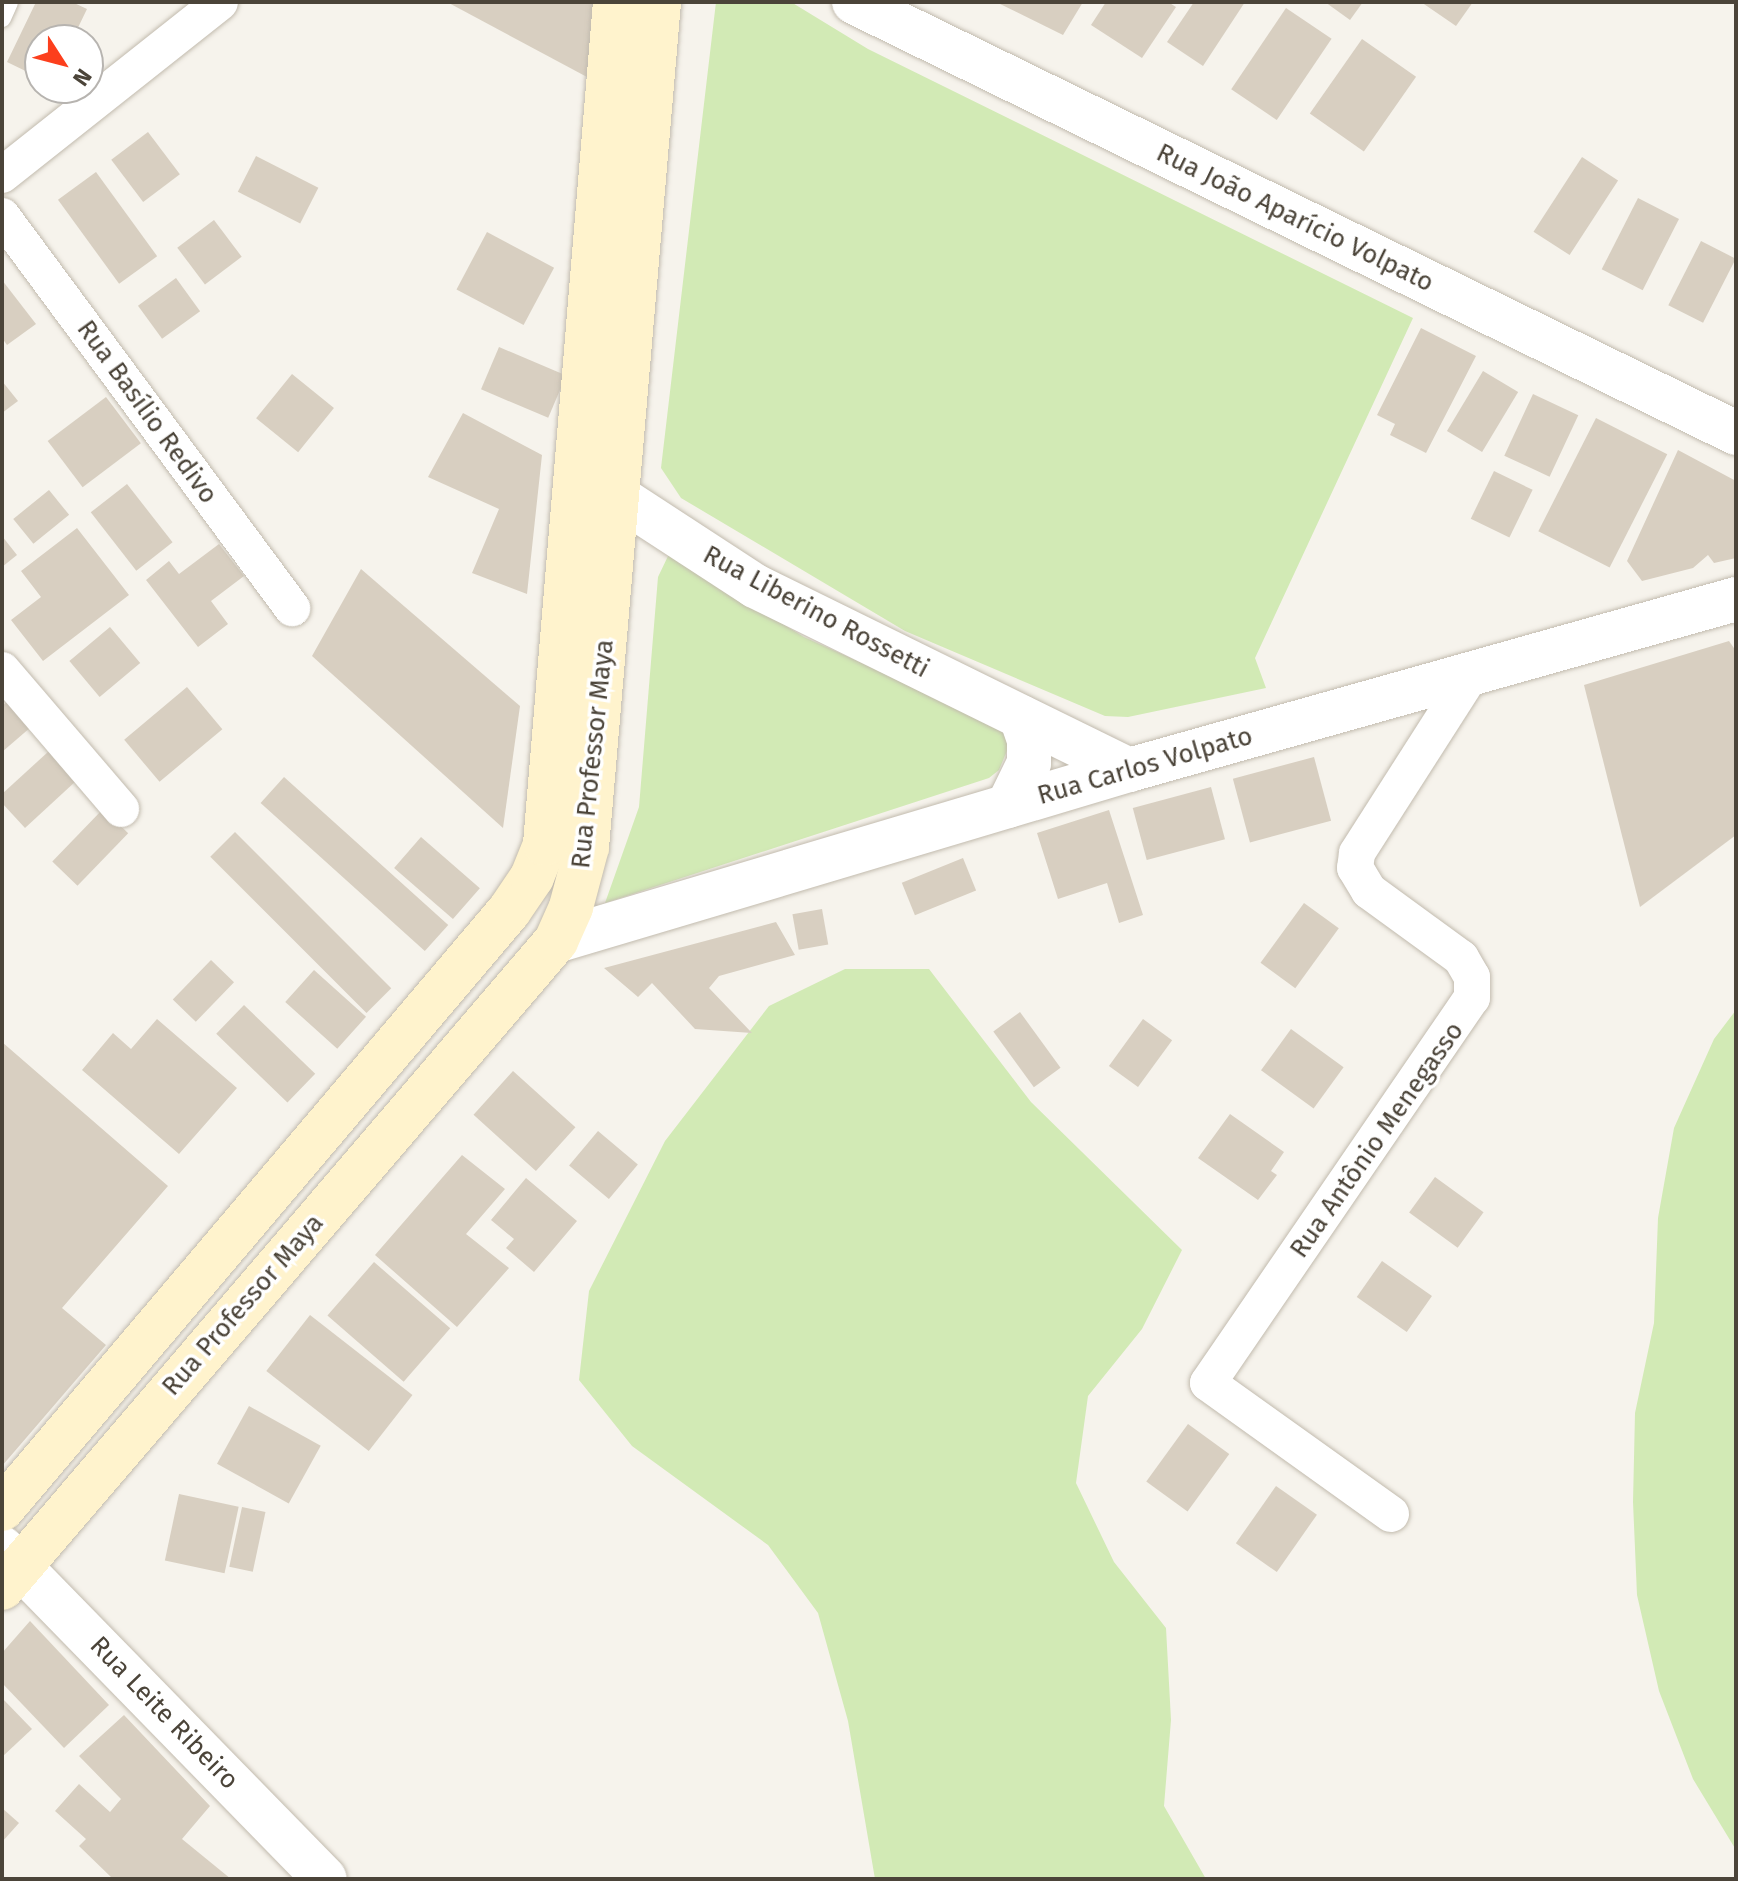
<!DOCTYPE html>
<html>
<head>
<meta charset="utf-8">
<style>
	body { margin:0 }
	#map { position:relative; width:1738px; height:1881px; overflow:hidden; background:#f6f3ec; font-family:"Fira Sans",sans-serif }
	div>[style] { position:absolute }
	.green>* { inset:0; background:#d2eab5 }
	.building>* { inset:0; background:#d8cfc1; transform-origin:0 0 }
	.roads { filter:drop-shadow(0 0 2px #c2bbae) drop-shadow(0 0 2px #c2bbae) }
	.service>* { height:18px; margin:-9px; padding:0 9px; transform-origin:9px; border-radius:9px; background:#fff }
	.minor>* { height:36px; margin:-18px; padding:0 18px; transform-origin:18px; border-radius:18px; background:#fff }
	.tertiary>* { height:44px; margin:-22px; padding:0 22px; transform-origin:22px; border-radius:22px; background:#fff }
	.secondary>* { height:44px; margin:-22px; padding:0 22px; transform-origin:22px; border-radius:22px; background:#fff3cd }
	span { translate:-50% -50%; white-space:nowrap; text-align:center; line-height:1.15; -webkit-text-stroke:7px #fff; paint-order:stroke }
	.street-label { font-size:26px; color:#4b4439 }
	.frame { position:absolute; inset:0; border:4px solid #4b4439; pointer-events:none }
	.north { position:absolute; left:24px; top:24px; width:80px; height:80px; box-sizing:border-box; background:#fff; border:2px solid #b7b4b0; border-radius:50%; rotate:126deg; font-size:22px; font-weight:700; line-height:32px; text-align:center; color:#4b4439 }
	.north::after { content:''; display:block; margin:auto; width:28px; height:36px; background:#fc3f1d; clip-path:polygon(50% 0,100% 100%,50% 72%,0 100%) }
</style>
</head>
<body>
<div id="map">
	<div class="green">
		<div style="clip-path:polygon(716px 2px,791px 2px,868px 49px,1413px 318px,1255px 658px,1266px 688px,1128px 717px,1105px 716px,905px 631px,681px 498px,661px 468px)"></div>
		<div style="clip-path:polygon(669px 554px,804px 637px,1000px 725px,1009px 734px,1009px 746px,999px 770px,989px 778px,605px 903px,639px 807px,658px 577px)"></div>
		<div style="clip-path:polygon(845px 969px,929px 969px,1031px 1102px,1182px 1250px,1142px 1329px,1088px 1396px,1076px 1483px,1114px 1562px,1166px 1628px,1171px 1720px,1164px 1806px,1206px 1879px,875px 1879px,848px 1721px,818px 1613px,768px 1545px,632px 1446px,579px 1380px,589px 1291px,665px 1141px,769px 1006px)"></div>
		<div style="clip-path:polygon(1736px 1010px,1736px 1850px,1693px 1779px,1659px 1691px,1637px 1595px,1633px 1502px,1635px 1413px,1654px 1323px,1658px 1218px,1674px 1128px,1714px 1039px)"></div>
	</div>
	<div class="building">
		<div style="clip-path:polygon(36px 2px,72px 2px,87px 9px,72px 40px,40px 40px,40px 78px,7px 62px)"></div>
		<div style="clip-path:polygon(447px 2px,596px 2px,587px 77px)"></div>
		<div style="clip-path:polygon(996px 2px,1083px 2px,1063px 35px)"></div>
		<div style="clip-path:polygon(1106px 2px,1168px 2px,1176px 7px,1142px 58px,1091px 25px)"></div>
		<div style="clip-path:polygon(1194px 2px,1245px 2px,1203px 66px,1167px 42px)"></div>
		<div style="clip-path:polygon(1325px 2px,1363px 2px,1350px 20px)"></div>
		<div style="clip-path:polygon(1421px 2px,1473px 2px,1456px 26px)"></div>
		<div style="left:1286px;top:8px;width:55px;height:98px;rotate:34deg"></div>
		<div style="left:1362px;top:39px;width:66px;height:91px;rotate:35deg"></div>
		<div style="left:148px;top:132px;width:53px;height:46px;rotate:53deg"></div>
		<div style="left:256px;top:156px;width:70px;height:40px;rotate:27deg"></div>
		<div style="left:1582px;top:157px;width:43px;height:89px;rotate:33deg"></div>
		<div style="left:96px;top:172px;width:104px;height:47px;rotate:54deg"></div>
		<div style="left:1638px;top:198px;width:46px;height:80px;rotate:27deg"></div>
		<div style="left:214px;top:220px;width:46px;height:46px;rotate:53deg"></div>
		<div style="left:487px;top:232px;width:76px;height:65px;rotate:28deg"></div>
		<div style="left:1701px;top:241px;width:39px;height:72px;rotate:27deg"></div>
		<div style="left:176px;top:278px;width:41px;height:47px;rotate:54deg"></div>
		<div style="clip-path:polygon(2px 280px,36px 324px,7px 345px,2px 338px)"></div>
		<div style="clip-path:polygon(1421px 328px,1476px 356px,1426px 453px,1390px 435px,1395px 424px,1377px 415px)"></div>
		<div style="left:499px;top:347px;width:73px;height:46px;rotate:23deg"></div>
		<div style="left:1483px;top:371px;width:41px;height:70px;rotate:31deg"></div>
		<div style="left:292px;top:374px;width:54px;height:57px;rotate:39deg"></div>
		<div style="clip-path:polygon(2px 381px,18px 401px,2px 413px)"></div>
		<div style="left:1533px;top:394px;width:50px;height:68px;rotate:25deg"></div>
		<div style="left:106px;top:397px;width:58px;height:73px;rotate:53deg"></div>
		<div style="clip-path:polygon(463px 413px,542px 455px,527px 594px,472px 573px,499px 509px,428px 477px)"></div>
		<div style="left:1596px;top:418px;width:80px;height:127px;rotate:27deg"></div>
		<div style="clip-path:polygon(1678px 450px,1736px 481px,1736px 558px,1714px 563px,1708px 555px,1693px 568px,1642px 581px,1627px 561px)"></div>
		<div style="left:1494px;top:471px;width:43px;height:53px;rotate:26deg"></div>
		<div style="left:127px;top:484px;width:74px;height:46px;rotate:52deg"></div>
		<div style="left:49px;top:490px;width:32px;height:46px;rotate:51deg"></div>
		<div style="clip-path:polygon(77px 528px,129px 595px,43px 661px,11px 620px,41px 597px,21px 571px)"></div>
		<div style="clip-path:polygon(2px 536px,17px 555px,2px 567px)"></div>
		<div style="clip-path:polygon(219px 544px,244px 576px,211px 601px,228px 624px,198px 647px,146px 580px,169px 561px,179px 574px)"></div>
		<div style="clip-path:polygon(361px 569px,520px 706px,503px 828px,312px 656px)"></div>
		<div style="left:110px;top:627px;width:47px;height:53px;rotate:50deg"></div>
		<div style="clip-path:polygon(1729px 641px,1736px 651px,1736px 835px,1640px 907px,1584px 685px)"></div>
		<div style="left:187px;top:687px;width:55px;height:82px;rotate:50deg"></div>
		<div style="clip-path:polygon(8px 701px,31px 727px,2px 752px,2px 706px)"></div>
		<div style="clip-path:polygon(49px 751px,76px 781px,25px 828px,2px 803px,2px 794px)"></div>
		<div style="left:1314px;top:757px;width:66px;height:84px;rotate:75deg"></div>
		<div style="left:284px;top:777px;width:221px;height:35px;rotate:42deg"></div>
		<div style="left:1211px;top:787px;width:54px;height:81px;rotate:75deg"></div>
		<div style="left:103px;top:809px;width:35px;height:73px;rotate:44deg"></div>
		<div style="clip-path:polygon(1109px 810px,1143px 915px,1119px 923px,1107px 883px,1058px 899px,1037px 833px)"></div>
		<div style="left:235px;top:832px;width:221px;height:35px;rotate:45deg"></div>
		<div style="left:421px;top:837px;width:78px;height:41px;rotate:41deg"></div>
		<div style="left:963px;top:858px;width:35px;height:66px;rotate:68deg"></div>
		<div style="left:1304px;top:903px;width:43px;height:74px;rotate:36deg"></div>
		<div style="left:822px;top:909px;width:36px;height:30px;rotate:80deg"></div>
		<div style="clip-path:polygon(776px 922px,795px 955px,719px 976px,709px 988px,752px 1033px,695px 1029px,652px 983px,638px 997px,604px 968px)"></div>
		<div style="left:211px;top:960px;width:32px;height:55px;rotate:44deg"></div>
		<div style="left:314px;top:970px;width:70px;height:43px;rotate:42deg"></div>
		<div style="left:244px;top:1005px;width:99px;height:40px;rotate:44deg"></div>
		<div style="left:1020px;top:1012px;width:69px;height:33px;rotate:54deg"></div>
		<div style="clip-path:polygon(157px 1019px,237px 1088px,179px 1154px,82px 1070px,113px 1033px,131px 1049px)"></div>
		<div style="left:1143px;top:1019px;width:36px;height:58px;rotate:36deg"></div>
		<div style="left:1291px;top:1029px;width:65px;height:51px;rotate:36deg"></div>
		<div style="clip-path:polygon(2px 1042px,168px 1186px,62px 1308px,106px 1345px,2px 1466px)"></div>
		<div style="left:513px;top:1071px;width:84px;height:59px;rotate:42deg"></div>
		<div style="clip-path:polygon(1230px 1114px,1284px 1152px,1271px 1171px,1277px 1175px,1258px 1200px,1198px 1158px)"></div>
		<div style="left:598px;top:1131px;width:52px;height:45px;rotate:40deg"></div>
		<div style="clip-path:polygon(462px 1155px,505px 1189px,466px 1234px,509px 1268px,457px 1327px,375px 1255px)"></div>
		<div style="left:1435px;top:1177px;width:60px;height:44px;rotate:36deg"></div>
		<div style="clip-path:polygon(526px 1178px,577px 1221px,534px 1272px,506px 1248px,514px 1239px,491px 1220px)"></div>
		<div style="left:1382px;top:1261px;width:61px;height:44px;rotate:35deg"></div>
		<div style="left:374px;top:1262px;width:101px;height:71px;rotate:41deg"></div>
		<div style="left:310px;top:1315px;width:130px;height:71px;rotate:38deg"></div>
		<div style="left:249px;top:1406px;width:82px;height:66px;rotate:29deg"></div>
		<div style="left:1188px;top:1424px;width:51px;height:71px;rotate:36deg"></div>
		<div style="left:1276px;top:1486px;width:50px;height:70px;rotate:35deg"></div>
		<div style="left:179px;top:1494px;width:61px;height:68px;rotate:12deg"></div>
		<div style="left:242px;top:1507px;width:24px;height:61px;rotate:12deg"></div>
		<div style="clip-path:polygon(30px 1621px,109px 1705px,64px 1748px,2px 1683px,2px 1653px)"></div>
		<div style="clip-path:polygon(2px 1698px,32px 1729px,2px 1757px)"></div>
		<div style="clip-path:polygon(124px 1715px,210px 1806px,182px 1839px,231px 1879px,113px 1879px,79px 1846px,86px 1839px,55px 1811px,79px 1784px,110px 1812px,121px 1799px,79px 1756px)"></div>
		<div style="clip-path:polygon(2px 1808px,19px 1823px,2px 1842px)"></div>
	</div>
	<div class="roads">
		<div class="service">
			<div style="left:2px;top:18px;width:17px;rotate:-66deg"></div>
		</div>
		<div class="minor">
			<div style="left:2px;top:175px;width:278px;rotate:-38.4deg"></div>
			<div style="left:2px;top:216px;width:488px;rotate:53.5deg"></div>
			<div style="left:2px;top:670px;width:183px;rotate:49.4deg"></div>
			<div style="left:1391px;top:1514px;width:225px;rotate:-144.4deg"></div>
			<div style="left:1208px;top:1383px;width:467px;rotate:-55.6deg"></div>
			<div style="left:1472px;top:998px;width:21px;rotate:-90deg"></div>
			<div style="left:1472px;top:977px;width:22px;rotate:-120deg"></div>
			<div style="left:1461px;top:958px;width:114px;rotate:-143.9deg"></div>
			<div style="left:1369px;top:891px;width:27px;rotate:-121deg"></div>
			<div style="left:1355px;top:868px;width:15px;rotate:-82deg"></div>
			<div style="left:1357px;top:853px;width:214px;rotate:-57.4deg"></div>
		</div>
		<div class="tertiary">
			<div style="left:854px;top:2px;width:982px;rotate:26.04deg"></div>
			<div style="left:617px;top:496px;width:165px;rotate:33.1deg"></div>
			<div style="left:755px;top:586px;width:417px;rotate:26.2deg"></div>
			<div style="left:1008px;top:806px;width:48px;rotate:-64deg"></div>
			<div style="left:1029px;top:763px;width:23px;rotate:-90deg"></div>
			<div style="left:1029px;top:740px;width:24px;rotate:-109deg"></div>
			<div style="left:556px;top:941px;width:598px;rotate:-16.62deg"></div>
			<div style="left:1129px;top:770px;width:631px;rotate:-15.73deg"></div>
			<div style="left:2px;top:1548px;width:462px;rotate:45.7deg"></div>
		</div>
		<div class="secondary">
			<div style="left:2px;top:1509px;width:784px;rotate:-49.71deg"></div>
			<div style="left:509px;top:911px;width:41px;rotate:-55.9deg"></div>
			<div style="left:532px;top:877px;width:35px;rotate:-68deg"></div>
			<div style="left:545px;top:844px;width:845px;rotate:-85.25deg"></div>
			<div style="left:2px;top:1588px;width:852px;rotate:-49.43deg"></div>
			<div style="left:556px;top:941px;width:37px;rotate:-66deg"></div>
			<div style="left:571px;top:907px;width:62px;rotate:-75.1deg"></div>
			<div style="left:587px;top:847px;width:848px;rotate:-85.13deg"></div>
		</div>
	</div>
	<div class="street-label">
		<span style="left:1295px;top:218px;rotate:26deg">Rua João Aparício Volpato</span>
		<span style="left:147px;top:412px;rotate:54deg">Rua Basílio Redivo</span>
		<span style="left:816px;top:612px;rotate:28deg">Rua Liberino Rossetti</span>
		<span style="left:593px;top:754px;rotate:-84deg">Rua Professor Maya</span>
		<span style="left:1145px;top:766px;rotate:-16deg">Rua Carlos Volpato</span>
		<span style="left:1377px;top:1140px;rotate:-55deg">Rua Antônio Menegasso</span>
		<span style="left:243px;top:1305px;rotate:-49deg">Rua Professor Maya</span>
		<span style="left:164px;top:1713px;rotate:46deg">Rua Leite Ribeiro</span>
	</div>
	<div class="frame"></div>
	<div class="north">N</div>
</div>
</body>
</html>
